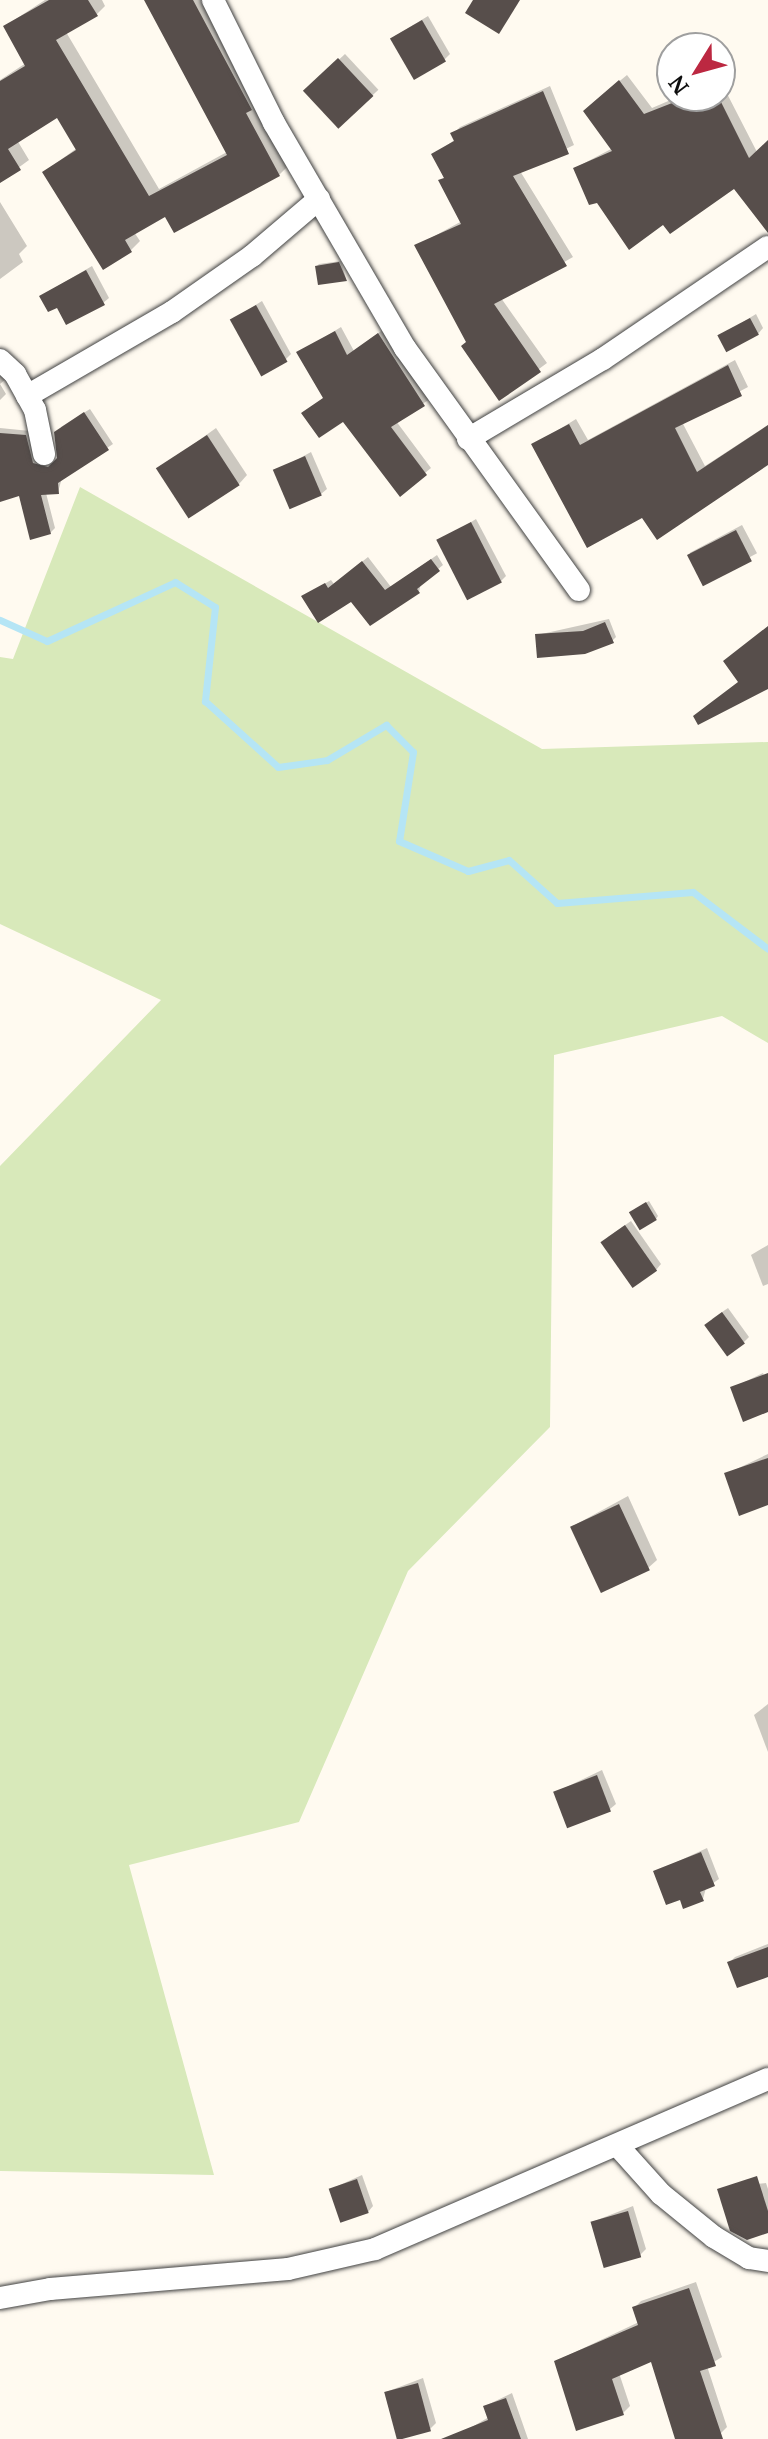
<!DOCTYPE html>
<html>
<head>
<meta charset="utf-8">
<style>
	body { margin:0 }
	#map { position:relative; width:768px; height:2439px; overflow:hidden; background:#fffaf0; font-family:"PT Serif",serif }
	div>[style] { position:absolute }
	.green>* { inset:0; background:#d8e9ba }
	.shadow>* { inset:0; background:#0003; transform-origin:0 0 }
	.stream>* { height:7px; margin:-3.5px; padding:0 3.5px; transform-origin:3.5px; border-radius:3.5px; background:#b5e5f5 }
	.building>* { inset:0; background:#574e4b; transform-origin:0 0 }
	.roads { filter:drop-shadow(0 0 2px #414141) drop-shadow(0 0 2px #414141) }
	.minor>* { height:22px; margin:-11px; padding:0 11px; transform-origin:11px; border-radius:11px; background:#fff }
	span { translate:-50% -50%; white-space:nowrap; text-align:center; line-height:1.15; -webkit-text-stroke:8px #fff; paint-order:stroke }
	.north { position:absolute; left:656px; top:32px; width:80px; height:80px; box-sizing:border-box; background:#fff; border:2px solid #9f9f9f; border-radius:50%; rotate:233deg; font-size:22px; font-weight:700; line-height:32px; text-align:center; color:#0e0e0e }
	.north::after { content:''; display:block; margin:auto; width:28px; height:36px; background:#bc2841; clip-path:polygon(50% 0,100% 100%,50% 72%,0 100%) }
</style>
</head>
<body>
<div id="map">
	<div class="green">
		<div style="clip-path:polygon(80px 487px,542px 749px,768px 742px,768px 1043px,722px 1016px,554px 1055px,550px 1427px,408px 1571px,299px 1822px,129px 1865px,214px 2175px,0 2171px,0 1166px,161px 1000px,0 924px,0 657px,13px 659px)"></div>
	</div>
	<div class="shadow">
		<div style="clip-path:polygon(45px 0,102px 0,105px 6px,96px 15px,66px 32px,159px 189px,227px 152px,146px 0,207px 0,288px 166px,279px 175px,166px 214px,134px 232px,140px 241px,131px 250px,44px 172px,77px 148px,57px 115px,17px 140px,29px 160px,0 181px,0 80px,26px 63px,5px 26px)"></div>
		<div style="clip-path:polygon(428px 16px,450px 54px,444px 60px,392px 38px)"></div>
		<div style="left:345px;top:54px;width:49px;height:54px;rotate:47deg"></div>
		<div style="clip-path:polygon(627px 75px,652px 108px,680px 96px,720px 96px,720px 80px,757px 152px,768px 142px,768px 230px,734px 186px,664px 222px,575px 168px,613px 148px,593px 103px)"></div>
		<div style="clip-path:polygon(550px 86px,574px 145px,520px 171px,573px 257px,501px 298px,547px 363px,500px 398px,416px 246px,462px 221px,434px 154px,456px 139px,453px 134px,460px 127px)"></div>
		<div style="clip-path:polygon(0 202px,27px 246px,19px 254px,23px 262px,0 279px)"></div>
		<div style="clip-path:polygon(341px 261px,346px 279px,317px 266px,319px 264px)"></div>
		<div style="clip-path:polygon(92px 266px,109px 298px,103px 303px,57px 305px,41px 296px)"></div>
		<div style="clip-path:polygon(262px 301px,291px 354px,285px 360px,232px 320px)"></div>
		<div style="clip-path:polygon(756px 314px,763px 328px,758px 334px,720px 336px)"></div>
		<div style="clip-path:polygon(341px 327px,354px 351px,384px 329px,430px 399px,396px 421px,431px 468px,425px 473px,343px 419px,304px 413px,325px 397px,299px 353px)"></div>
		<div style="clip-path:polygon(735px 360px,748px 387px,682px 422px,705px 466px,768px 425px,768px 463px,643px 516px,534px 445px,576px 419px,588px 440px)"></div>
		<div style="clip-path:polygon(0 368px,8px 377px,0 384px,6px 394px,0 400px)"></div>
		<div style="clip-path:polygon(90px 409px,113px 444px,62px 478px,58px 492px,46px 493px,55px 528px,50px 533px,21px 494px,0 500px,0 428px,30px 431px,38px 458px,54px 464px,60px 458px,61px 427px)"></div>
		<div style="clip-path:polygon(216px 428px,247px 475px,239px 484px,159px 469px)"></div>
		<div style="clip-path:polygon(311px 452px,327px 489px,321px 494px,278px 470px)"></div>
		<div style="clip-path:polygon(476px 519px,506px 576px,501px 581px,439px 542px)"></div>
		<div style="left:742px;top:525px;width:32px;height:59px;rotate:62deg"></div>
		<div style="clip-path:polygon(437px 555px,443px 565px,421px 583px,419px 592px,351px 599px,304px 596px,331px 580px,334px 584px,368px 557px,391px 587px)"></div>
		<div style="clip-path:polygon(609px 619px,616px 637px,612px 641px,537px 635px)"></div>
		<div style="clip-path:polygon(649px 1201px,658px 1216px,656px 1219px,634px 1210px)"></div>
		<div style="clip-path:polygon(631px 1221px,661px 1264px,656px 1270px,608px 1237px)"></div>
		<div style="clip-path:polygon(768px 1245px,768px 1284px,763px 1286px,751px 1255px)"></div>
		<div style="clip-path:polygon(728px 1308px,749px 1337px,744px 1342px,712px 1319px)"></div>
		<div style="clip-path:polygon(763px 1373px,768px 1387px,768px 1410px,732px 1388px)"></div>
		<div style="clip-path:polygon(768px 1454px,768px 1503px,726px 1474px)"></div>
		<div style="clip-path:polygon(628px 1496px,657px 1560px,648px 1568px,573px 1526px)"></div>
		<div style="clip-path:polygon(768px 1704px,768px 1752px,754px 1715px)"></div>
		<div style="clip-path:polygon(602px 1770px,616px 1804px,610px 1809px,556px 1792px)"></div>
		<div style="clip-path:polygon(707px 1848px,719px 1879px,706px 1888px,703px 1899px,681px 1897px,655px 1872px)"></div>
		<div style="clip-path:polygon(768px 1944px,768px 1975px,729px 1963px,735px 1957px)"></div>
		<div style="clip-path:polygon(362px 2175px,373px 2206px,368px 2212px,331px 2189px)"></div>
		<div style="clip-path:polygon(766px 2183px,768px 2189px,768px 2231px,726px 2187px)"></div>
		<div style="clip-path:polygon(633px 2206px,646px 2249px,640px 2255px,592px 2222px)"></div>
		<div style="clip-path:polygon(696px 2282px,722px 2357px,707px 2366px,727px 2427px,720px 2434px,678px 2439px,652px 2360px,619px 2373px,630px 2406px,623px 2413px,556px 2361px,639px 2322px,634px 2308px,641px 2301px)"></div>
		<div style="clip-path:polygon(423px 2378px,436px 2423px,430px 2429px,386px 2392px)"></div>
		<div style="clip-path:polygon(512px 2393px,528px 2439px,476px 2439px,472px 2427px,489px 2417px,485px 2406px)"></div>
	</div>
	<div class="stream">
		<div style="left:0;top:620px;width:51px;rotate:24.1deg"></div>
		<div style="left:47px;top:641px;width:141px;rotate:-24.7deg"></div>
		<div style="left:175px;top:582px;width:47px;rotate:32deg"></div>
		<div style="left:215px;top:607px;width:95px;rotate:96.1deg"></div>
		<div style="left:205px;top:701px;width:98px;rotate:42.1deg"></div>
		<div style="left:278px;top:767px;width:49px;rotate:-8.1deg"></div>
		<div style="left:327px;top:760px;width:69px;rotate:-30.7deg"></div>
		<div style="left:386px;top:725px;width:38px;rotate:45deg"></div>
		<div style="left:413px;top:752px;width:90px;rotate:98.9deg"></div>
		<div style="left:399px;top:841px;width:75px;rotate:23.5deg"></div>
		<div style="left:468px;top:871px;width:42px;rotate:-15deg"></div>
		<div style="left:509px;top:860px;width:64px;rotate:41.9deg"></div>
		<div style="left:557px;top:903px;width:136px;rotate:-4.6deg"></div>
		<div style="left:693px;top:892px;width:94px;rotate:37.2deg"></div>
	</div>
	<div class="building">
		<div style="clip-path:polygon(49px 0,88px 0,98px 16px,56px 40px,149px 196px,227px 155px,144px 0,193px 0,252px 110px,246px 113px,280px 176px,174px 233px,165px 217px,125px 240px,132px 252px,103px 270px,42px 172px,76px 150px,57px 118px,8px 149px,21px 170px,0 183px,0 81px,25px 66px,3px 26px)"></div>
		<div style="clip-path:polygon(473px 0,520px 0,499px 34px,465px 13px)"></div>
		<div style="left:422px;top:20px;width:48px;height:37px;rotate:60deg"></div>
		<div style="left:338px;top:58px;width:52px;height:48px;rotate:47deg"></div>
		<div style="clip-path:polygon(619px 80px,644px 114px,690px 96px,718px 96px,749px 158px,768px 140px,768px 233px,734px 189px,670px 234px,663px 225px,629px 250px,597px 203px,589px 205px,573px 168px,612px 151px,583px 111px)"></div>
		<div style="clip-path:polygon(543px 91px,569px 154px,513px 176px,567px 266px,494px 304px,541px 372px,499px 401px,461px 346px,466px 342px,414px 245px,461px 224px,438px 180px,444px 178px,431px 154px,454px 141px,450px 133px)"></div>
		<div style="clip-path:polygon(339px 262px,347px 281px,318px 285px,315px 266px)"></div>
		<div style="clip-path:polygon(86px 270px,105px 305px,66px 325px,57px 308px,48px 312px,39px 296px)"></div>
		<div style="left:256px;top:305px;width:65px;height:30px;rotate:61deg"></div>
		<div style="left:750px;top:318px;width:19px;height:37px;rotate:62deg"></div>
		<div style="clip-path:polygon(335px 331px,347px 355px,378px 333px,425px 406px,391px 427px,427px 475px,400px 497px,343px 422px,319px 438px,301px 413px,323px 398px,296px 352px)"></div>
		<div style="clip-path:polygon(728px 365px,742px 396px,675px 428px,697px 472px,768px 425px,768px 465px,657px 540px,642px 518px,587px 548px,531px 444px,569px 424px,580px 445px)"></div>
		<div style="clip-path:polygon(84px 412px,109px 450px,58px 483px,59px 494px,41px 495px,51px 534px,30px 540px,19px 496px,0 502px,0 433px,26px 435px,33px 463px,48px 467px,57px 458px,54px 432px)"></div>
		<div style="left:207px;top:435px;width:60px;height:61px;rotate:57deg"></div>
		<div style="left:305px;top:456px;width:43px;height:35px;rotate:67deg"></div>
		<div style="left:471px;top:522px;width:68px;height:39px;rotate:63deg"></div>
		<div style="left:736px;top:530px;width:35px;height:55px;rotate:63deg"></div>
		<div style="clip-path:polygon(431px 559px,440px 571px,417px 589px,420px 593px,370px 626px,351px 602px,318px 623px,301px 596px,325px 583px,328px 588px,362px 561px,385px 590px)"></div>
		<div style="clip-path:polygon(605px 622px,614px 643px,585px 654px,537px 658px,535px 634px,583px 631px)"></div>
		<div style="clip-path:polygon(768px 626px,768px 689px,698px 725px,693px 716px,738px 682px,723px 661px)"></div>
		<div style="left:646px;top:1202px;width:21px;height:20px;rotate:59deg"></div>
		<div style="left:625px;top:1225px;width:56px;height:30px;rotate:55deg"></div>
		<div style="left:722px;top:1312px;width:39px;height:22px;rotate:54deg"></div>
		<div style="clip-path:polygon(768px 1373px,768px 1412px,743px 1422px,730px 1387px)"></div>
		<div style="clip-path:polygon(768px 1458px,768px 1505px,739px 1516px,724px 1473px)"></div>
		<div style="left:619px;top:1504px;width:73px;height:54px;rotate:65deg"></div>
		<div style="left:597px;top:1775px;width:39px;height:47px;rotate:69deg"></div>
		<div style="clip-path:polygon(701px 1852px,715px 1886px,700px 1892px,704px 1901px,683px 1909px,680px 1900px,666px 1905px,653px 1871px)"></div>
		<div style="clip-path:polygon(768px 1947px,768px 1977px,737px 1988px,727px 1962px)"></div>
		<div style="clip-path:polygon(757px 2176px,768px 2211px,768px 2233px,747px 2240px,730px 2231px,717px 2189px)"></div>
		<div style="left:357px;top:2179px;width:36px;height:30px;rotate:71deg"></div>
		<div style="left:628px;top:2211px;width:48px;height:39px;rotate:74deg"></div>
		<div style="clip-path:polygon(689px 2288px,716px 2366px,700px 2371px,723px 2439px,675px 2439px,651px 2362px,612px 2379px,624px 2415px,576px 2431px,554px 2361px,638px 2325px,632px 2307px)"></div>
		<div style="left:418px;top:2383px;width:50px;height:35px;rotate:75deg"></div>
		<div style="clip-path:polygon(506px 2398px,521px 2439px,441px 2439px,488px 2420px,483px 2406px)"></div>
	</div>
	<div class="roads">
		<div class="minor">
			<div style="left:213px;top:0;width:137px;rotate:63.6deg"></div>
			<div style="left:274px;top:123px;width:260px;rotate:59.8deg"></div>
			<div style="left:405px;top:348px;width:298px;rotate:54.3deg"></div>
			<div style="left:0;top:360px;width:21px;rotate:43deg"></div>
			<div style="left:15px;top:374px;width:41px;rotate:60.9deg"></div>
			<div style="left:35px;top:410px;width:45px;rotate:78.4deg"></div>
			<div style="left:27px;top:396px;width:168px;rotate:-30.1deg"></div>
			<div style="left:172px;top:312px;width:98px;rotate:-35deg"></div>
			<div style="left:252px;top:256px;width:88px;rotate:-40.4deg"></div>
			<div style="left:468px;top:439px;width:157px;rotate:-30.7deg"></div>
			<div style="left:603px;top:359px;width:199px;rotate:-34.2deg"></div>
			<div style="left:617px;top:2145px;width:66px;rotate:48.1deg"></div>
			<div style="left:661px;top:2194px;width:68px;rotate:39.1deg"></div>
			<div style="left:714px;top:2237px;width:41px;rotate:31deg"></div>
			<div style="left:749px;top:2258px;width:19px;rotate:9deg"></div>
			<div style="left:0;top:2298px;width:51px;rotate:-10.2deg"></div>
			<div style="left:50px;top:2289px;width:239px;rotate:-4.8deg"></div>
			<div style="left:288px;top:2269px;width:89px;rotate:-12.9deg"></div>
			<div style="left:375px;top:2249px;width:428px;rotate:-23.4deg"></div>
		</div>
	</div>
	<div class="north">N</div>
</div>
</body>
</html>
